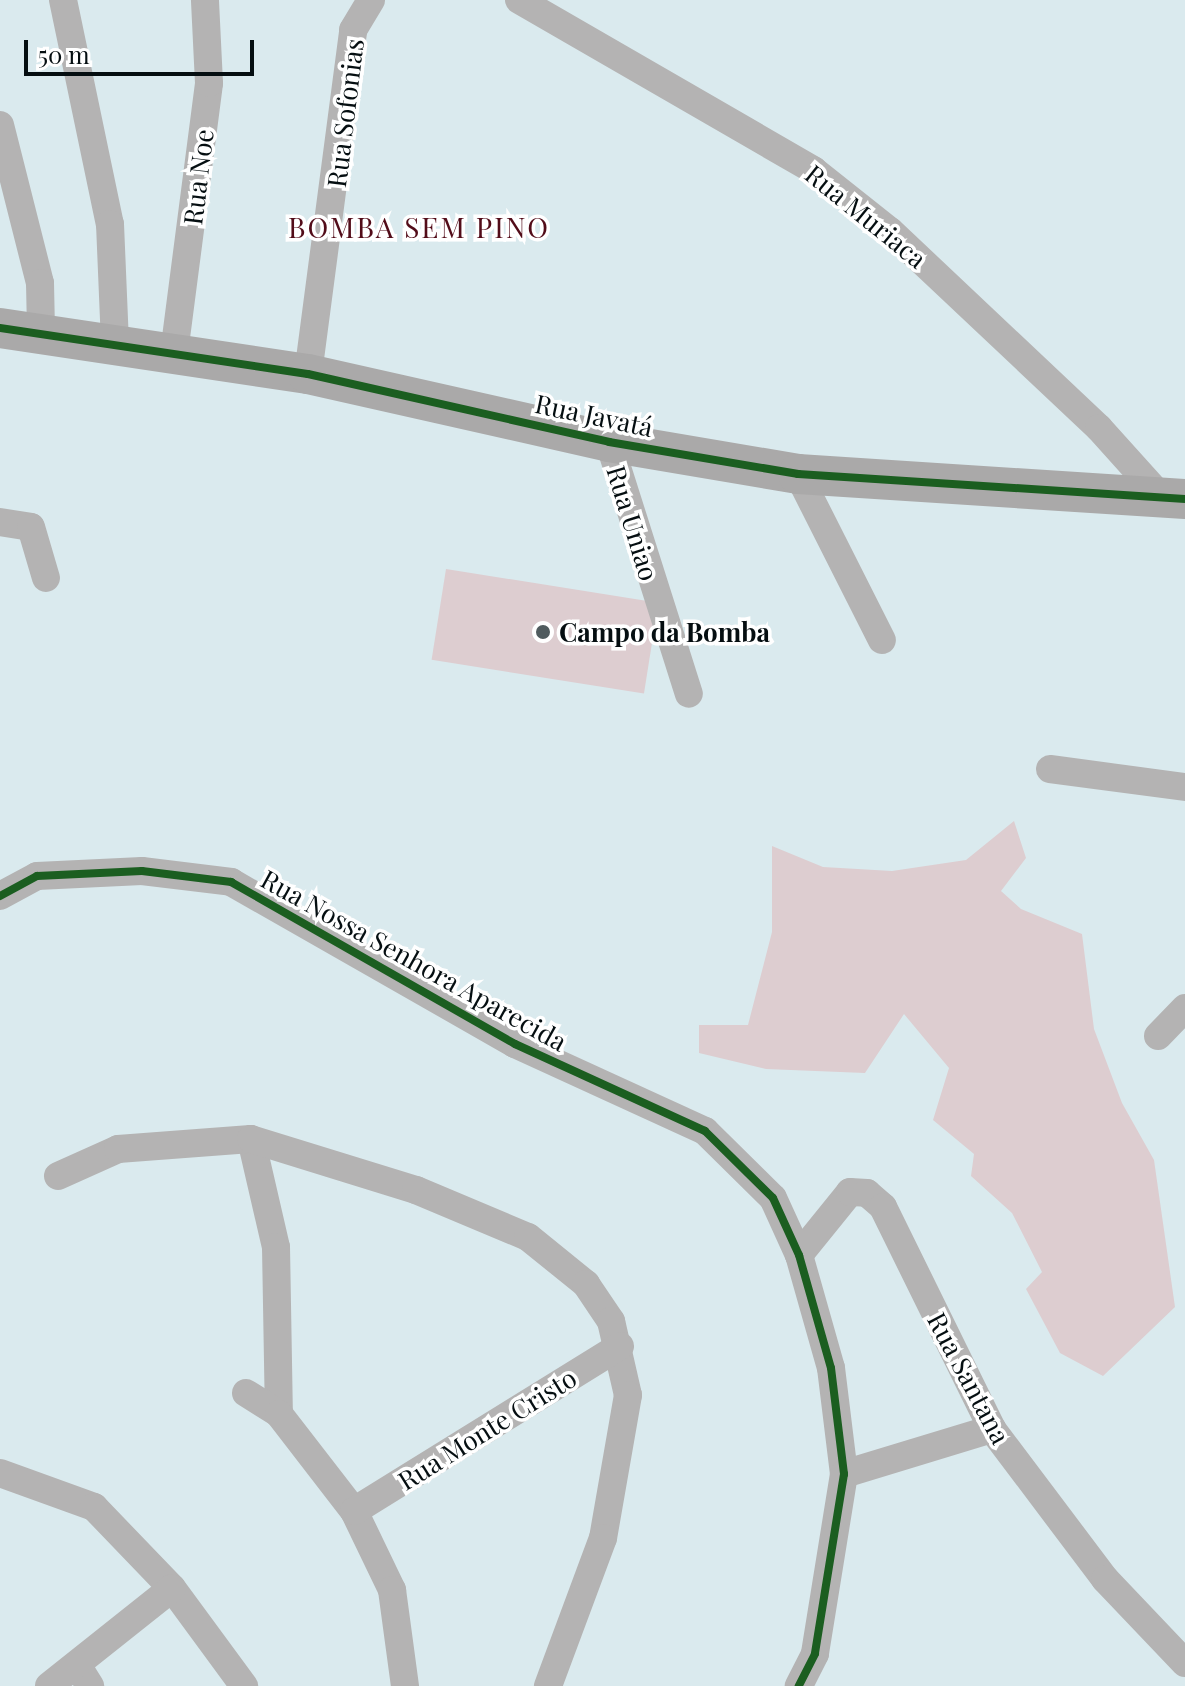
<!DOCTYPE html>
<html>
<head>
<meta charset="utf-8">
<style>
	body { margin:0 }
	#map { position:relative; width:1185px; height:1686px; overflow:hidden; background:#daeaee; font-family:"Playfair Display",serif }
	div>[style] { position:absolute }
	.green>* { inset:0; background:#ddcdd0; transform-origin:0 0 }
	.street>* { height:28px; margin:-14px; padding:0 14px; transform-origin:14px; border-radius:14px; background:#b4b3b3 }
	.secondary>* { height:40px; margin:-20px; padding:0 20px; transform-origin:20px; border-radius:20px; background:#aaa9a9 }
	.cycleway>* { height:8px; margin:-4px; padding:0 4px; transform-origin:4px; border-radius:4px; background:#1b5e20 }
	.dots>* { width:22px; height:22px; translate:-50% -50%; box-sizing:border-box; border:4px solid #fff; border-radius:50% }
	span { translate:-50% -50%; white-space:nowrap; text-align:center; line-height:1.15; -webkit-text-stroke:7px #fff; paint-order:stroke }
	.street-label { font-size:26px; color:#050e11 }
	.poi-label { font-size:26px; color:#050e11; font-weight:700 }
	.left { translate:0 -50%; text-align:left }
	.neighbourhood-label { font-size:28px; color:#520c19; letter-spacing:2px }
	.scale { position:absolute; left:24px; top:40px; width:230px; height:36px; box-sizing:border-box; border:4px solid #050e11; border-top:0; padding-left:10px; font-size:24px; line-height:28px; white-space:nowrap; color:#050e11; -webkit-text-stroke:6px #fff; paint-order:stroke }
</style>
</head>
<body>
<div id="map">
	<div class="green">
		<div style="left:446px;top:569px;width:215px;height:92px;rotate:9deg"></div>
		<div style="clip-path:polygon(1014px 821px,1026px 858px,1001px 891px,1021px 909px,1082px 934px,1094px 1029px,1122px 1103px,1154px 1160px,1175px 1307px,1103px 1376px,1060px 1353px,1026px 1289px,1042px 1272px,1012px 1213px,971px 1176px,974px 1154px,933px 1120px,949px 1068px,904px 1014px,865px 1073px,766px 1069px,699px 1053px,699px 1025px,748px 1025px,772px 932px,772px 846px,823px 867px,892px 871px,966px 860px)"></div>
	</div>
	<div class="street">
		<div style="left:63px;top:0;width:229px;rotate:78.2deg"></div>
		<div style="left:110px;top:224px;width:117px;rotate:87.6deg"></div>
		<div style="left:519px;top:0;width:340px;rotate:30deg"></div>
		<div style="left:813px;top:170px;width:98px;rotate:38.4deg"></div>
		<div style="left:890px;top:231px;width:287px;rotate:43.3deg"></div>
		<div style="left:1099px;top:428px;width:96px;rotate:48deg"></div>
		<div style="left:0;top:125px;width:163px;rotate:75.8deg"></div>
		<div style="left:40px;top:283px;width:47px;rotate:88.8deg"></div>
		<div style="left:174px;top:353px;width:272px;rotate:-82.6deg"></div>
		<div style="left:209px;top:83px;width:83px;rotate:-92.8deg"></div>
		<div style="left:308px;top:374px;width:347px;rotate:-82.5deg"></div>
		<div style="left:353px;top:30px;width:35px;rotate:-59deg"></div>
		<div style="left:609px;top:442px;width:264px;rotate:72.4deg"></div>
		<div style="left:798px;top:474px;width:186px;rotate:63.2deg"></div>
		<div style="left:0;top:522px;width:31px;rotate:9deg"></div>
		<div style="left:31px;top:527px;width:53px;rotate:73.6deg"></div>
		<div style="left:1050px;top:769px;width:136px;rotate:7.6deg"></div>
		<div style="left:0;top:896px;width:42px;rotate:-28.4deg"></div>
		<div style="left:37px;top:876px;width:105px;rotate:-2.7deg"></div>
		<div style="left:142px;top:871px;width:90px;rotate:7deg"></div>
		<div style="left:231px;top:882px;width:327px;rotate:29.7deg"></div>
		<div style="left:515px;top:1044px;width:209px;rotate:24.6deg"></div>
		<div style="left:705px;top:1131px;width:95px;rotate:44.6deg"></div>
		<div style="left:773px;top:1198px;width:63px;rotate:65.5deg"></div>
		<div style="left:799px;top:1255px;width:117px;rotate:74.2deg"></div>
		<div style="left:831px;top:1368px;width:107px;rotate:83deg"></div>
		<div style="left:844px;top:1474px;width:182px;rotate:99.2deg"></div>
		<div style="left:815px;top:1654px;width:36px;rotate:117deg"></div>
		<div style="left:1158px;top:1036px;width:39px;rotate:-46deg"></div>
		<div style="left:251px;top:1139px;width:111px;rotate:77deg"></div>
		<div style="left:276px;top:1247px;width:167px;rotate:89deg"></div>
		<div style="left:58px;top:1176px;width:66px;rotate:-24.2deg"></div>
		<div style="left:118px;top:1149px;width:133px;rotate:-4.3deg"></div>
		<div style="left:251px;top:1139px;width:173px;rotate:17.2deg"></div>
		<div style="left:416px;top:1190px;width:121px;rotate:22.8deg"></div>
		<div style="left:528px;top:1237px;width:75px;rotate:39deg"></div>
		<div style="left:586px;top:1284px;width:45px;rotate:56deg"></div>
		<div style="left:611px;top:1321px;width:76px;rotate:77.1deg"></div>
		<div style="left:628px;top:1395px;width:145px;rotate:99.9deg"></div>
		<div style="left:603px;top:1538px;width:158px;rotate:110.4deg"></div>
		<div style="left:799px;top:1255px;width:81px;rotate:-51deg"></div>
		<div style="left:850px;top:1192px;width:17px;rotate:3deg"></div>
		<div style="left:867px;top:1193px;width:21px;rotate:41deg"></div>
		<div style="left:883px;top:1207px;width:247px;rotate:63.8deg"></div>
		<div style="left:992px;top:1429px;width:188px;rotate:53deg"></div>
		<div style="left:1105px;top:1579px;width:116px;rotate:46.4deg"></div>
		<div style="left:246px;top:1393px;width:39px;rotate:32deg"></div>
		<div style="left:279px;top:1414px;width:123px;rotate:52.3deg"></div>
		<div style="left:354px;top:1511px;width:88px;rotate:64.3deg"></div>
		<div style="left:392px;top:1590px;width:97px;rotate:82.3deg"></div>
		<div style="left:0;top:1473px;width:100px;rotate:19.9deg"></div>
		<div style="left:94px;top:1507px;width:112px;rotate:46.1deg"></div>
		<div style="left:172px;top:1588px;width:122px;rotate:53.7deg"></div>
		<div style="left:844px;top:1474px;width:155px;rotate:-16.9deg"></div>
		<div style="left:354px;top:1511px;width:313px;rotate:-31.8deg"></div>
		<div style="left:77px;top:1665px;width:25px;rotate:58deg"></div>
		<div style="left:49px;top:1686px;width:157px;rotate:-38.5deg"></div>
	</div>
	<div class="secondary">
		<div style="left:0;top:328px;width:311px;rotate:8.5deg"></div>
		<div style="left:308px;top:374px;width:309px;rotate:12.7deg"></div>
		<div style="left:609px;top:442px;width:192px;rotate:9.6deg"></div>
		<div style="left:798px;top:474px;width:388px;rotate:3.7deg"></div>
	</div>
	<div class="cycleway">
		<div style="left:0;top:328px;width:311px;rotate:8.5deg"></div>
		<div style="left:308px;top:374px;width:309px;rotate:12.7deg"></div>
		<div style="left:609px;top:442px;width:192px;rotate:9.6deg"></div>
		<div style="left:798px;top:474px;width:388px;rotate:3.7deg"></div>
		<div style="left:0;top:896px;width:42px;rotate:-28.4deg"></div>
		<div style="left:37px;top:876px;width:105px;rotate:-2.7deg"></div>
		<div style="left:142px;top:871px;width:90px;rotate:7deg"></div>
		<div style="left:231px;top:882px;width:327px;rotate:29.7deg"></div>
		<div style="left:515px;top:1044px;width:209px;rotate:24.6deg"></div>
		<div style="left:705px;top:1131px;width:95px;rotate:44.6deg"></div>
		<div style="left:773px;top:1198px;width:63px;rotate:65.5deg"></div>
		<div style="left:799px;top:1255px;width:117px;rotate:74.2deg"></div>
		<div style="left:831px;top:1368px;width:107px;rotate:83deg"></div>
		<div style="left:844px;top:1474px;width:182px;rotate:99.2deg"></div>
		<div style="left:815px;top:1654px;width:36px;rotate:117deg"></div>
	</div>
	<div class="dots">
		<div style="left:543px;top:632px;background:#505b5e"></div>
	</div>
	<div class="street-label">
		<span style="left:345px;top:113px;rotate:-83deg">Rua Sofonias</span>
		<span style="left:198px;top:177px;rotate:-83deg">Rua Noe</span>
		<span style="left:866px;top:216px;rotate:39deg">Rua Muriaca</span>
		<span style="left:594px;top:415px;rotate:12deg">Rua Javatá</span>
		<span style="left:633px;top:523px;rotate:73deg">Rua Uniao</span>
		<span style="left:414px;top:960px;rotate:29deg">Rua Nossa Senhora Aparecida</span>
		<span style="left:969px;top:1378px;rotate:62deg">Rua Santana</span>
		<span style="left:487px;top:1429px;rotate:-32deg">Rua Monte Cristo</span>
	</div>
	<div class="poi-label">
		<span class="left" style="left:559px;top:632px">Campo da Bomba</span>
	</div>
	<div class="neighbourhood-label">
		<span style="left:419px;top:227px">BOMBA SEM PINO</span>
	</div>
	<div class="scale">50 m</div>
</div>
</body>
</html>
